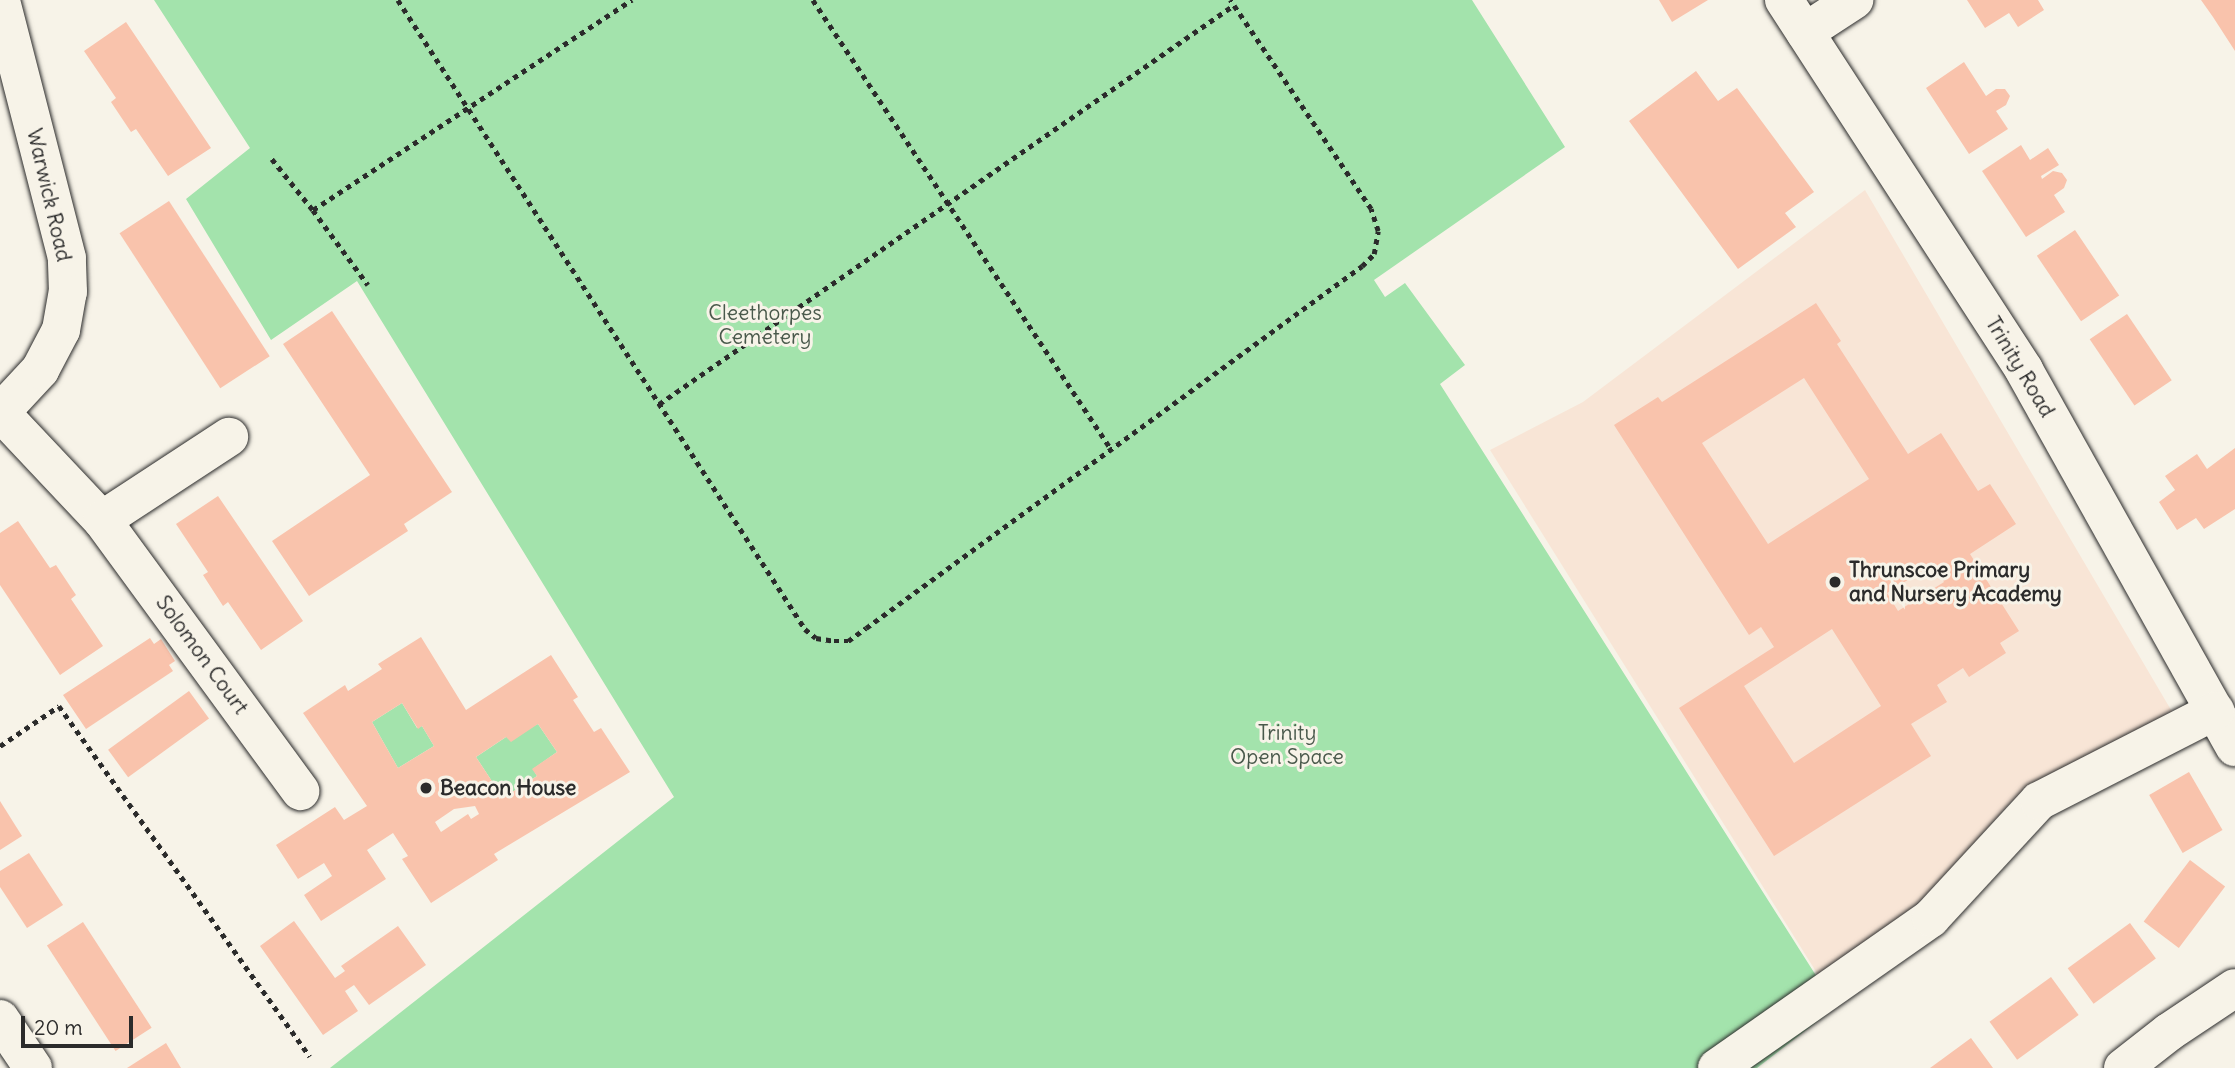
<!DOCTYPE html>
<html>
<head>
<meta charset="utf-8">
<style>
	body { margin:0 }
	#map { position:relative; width:2235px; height:1068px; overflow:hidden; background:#f7f3e8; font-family:Delius,sans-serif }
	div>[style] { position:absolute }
	.built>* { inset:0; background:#f8e5d6 }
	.green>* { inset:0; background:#a3e3ac }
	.building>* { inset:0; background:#f9c3ac; transform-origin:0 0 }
	.path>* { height:4.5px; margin-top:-2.25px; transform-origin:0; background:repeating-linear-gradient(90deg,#2b2b2b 0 5px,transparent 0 10px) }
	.roads { filter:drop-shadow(0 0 2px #2b2b2b) drop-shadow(0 0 2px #2b2b2b) }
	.minor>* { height:38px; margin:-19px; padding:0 19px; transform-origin:19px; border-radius:19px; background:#f7f3e8 }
	.dots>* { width:19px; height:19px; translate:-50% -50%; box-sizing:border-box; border:4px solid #f7f3e8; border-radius:50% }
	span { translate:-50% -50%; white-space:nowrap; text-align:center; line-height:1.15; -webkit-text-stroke:6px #f7f3e8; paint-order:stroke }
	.street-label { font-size:21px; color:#2b2b2b }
	.park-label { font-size:21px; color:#49594b }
	.poi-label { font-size:21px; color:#2b2b2b; font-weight:700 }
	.left { translate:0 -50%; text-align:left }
	.scale { position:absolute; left:21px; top:1016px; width:112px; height:32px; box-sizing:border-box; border:4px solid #2b2b2b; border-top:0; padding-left:9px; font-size:21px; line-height:24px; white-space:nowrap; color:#2b2b2b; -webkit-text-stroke:5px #f7f3e8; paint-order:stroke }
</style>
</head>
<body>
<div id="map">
	<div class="built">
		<div style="clip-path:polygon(1865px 190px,2174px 715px,2010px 803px,1912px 914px,1820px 978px,1490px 450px,1583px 402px)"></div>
	</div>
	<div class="green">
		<div style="clip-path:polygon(154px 0,1472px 0,1565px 147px,1374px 280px,1385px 297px,1405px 283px,1465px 365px,1440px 384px,1836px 1007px,1757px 1068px,330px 1068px,674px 797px,357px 281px,271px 340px,186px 199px,250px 148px)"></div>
		<div style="clip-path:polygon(402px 703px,417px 728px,422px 726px,434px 746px,398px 768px,372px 722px)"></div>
		<div style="clip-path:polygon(538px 724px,557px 752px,533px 769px,537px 776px,503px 798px,476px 757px,506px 737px)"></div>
	</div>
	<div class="building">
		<div style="clip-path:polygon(1659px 0,1708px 0,1672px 22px)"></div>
		<div style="clip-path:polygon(1967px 0,2038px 0,2044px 10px,2018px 27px,2009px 13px,1985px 28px)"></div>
		<div style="clip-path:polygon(2201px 0,2235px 0,2235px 51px,2213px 17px)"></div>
		<div style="clip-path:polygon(126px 22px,211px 148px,168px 176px,136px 129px,131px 132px,111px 102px,116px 98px,84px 51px)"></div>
		<div style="clip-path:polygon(1964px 62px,1986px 96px,1996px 89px,2005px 89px,2010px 96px,2006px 105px,1996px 111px,2008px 129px,1969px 154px,1926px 88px)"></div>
		<div style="clip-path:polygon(1696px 71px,1718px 101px,1737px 88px,1814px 192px,1785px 213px,1796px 227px,1738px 269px,1629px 121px)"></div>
		<div style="clip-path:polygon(2021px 145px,2030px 160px,2048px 148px,2059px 165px,2041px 176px,2042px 179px,2053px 171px,2062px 173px,2067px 180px,2064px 188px,2054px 195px,2065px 212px,2026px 237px,1982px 171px)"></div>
		<div style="left:169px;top:201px;width:185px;height:59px;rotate:57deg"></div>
		<div style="left:2075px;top:230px;width:79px;height:46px;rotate:56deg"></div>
		<div style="clip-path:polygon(evenodd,1816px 303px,1841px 341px,1837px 344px,1908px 454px,1941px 433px,1978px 491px,1990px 484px,2016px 524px,1970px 554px,2019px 631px,2000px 643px,2006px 653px,1969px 677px,1963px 668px,1937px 685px,1947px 702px,1911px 724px,1931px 756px,1774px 856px,1679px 708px,1774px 647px,1761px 627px,1749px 635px,1614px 425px,1658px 397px,1662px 402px,1816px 303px,1804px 378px,1869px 479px,1768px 544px,1702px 443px,1804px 378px,1816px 303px,1933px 564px,1944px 582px,1898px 611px,1887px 593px,1933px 564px,1816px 303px,1832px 629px,1881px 706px,1794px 763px,1744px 686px,1832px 629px)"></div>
		<div style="clip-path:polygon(332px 311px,452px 492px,404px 524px,408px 531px,309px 596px,272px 541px,370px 475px,283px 344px)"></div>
		<div style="left:2127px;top:314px;width:80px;height:45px;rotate:56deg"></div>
		<div style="clip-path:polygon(2235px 448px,2235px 509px,2204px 529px,2196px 518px,2177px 530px,2159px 502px,2175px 490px,2165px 476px,2197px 454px,2207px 469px)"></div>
		<div style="clip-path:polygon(218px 496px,303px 621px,261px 650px,228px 602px,223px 606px,203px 575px,208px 572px,176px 524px)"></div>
		<div style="clip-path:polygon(18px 521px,50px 568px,56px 565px,76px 595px,71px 599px,103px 646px,60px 675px,0 585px,0 533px)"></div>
		<div style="clip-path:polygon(evenodd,421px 637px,466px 710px,551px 655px,578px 697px,573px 700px,594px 732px,601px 728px,630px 772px,494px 854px,498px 860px,431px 903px,402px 859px,408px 856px,393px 833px,367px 850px,386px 879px,321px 921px,304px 895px,332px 876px,324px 863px,298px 879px,276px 845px,335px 807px,344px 820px,367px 806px,303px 713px,345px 685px,348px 691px,382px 669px,378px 664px,421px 637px,402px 703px,418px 729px,422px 726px,434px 746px,398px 768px,372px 722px,402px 703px,421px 637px,538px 724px,557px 752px,532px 769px,537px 776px,503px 798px,476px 757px,506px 737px,511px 742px,538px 724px,421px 637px,475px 806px,479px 814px,471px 819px,468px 814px,441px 832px,435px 822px,454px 809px,475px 806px)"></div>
		<div style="clip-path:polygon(150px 638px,154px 644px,161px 639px,175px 661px,169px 665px,173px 671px,86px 729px,63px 695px)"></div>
		<div style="left:189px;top:691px;width:34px;height:100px;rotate:54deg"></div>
		<div style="left:2189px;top:772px;width:67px;height:46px;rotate:60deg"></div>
		<div style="clip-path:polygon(0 801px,22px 836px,0 850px)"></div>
		<div style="clip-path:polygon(29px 853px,63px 905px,27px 928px,0 887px,0 871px)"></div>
		<div style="left:2190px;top:860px;width:44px;height:77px;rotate:37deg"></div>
		<div style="clip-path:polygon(294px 921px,335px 978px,345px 971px,341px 966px,398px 926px,426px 965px,369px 1005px,354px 985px,345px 991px,358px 1011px,323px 1035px,260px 946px)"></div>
		<div style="left:83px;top:922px;width:126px;height:43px;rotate:57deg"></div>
		<div style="left:2130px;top:923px;width:44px;height:77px;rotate:54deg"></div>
		<div style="left:2051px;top:977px;width:47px;height:76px;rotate:54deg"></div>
		<div style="clip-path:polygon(1971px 1038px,1993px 1068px,1930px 1068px,1941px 1060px)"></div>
		<div style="clip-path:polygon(166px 1043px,181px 1068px,127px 1068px)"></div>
	</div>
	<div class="path">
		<div style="left:398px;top:0;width:749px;rotate:57.09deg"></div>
		<div style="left:805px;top:629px;width:14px;rotate:39deg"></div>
		<div style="left:816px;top:638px;width:18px;rotate:9deg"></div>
		<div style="left:834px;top:641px;width:14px"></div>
		<div style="left:848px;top:641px;width:22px;rotate:-36deg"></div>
		<div style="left:866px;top:628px;width:614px;rotate:-36.12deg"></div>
		<div style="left:1362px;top:266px;width:17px;rotate:-45deg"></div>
		<div style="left:1374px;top:254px;width:23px;rotate:-80deg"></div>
		<div style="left:1378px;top:231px;width:23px;rotate:-108deg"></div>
		<div style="left:1371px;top:209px;width:252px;rotate:-124deg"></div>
		<div style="left:813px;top:0;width:539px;rotate:56.43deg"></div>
		<div style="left:272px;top:159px;width:65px;rotate:51.2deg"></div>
		<div style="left:313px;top:210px;width:382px;rotate:-33.4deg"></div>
		<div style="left:313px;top:210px;width:93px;rotate:53.7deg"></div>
		<div style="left:659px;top:404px;width:700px;rotate:-34.76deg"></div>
		<div style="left:0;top:746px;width:71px;rotate:-34.1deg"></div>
		<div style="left:59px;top:706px;width:431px;rotate:54.4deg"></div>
	</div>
	<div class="roads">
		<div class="minor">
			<div style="left:1784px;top:0;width:441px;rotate:57deg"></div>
			<div style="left:2024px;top:370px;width:432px;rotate:60.8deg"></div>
			<div style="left:1805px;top:32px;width:59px;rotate:-33.1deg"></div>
			<div style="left:0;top:413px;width:59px;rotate:-47.1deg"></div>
			<div style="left:40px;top:370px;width:45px;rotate:-62.3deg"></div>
			<div style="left:61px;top:330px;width:39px;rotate:-80deg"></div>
			<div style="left:68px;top:292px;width:34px;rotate:-92deg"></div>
			<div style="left:67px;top:258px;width:265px;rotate:-104.4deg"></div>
			<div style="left:1px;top:413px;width:147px;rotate:46.7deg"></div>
			<div style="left:102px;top:520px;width:336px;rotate:53.8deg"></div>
			<div style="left:102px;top:520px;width:152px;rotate:-33.2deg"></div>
			<div style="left:0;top:1019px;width:59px;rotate:56deg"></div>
			<div style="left:1717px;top:1068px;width:261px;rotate:-35deg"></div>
			<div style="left:1931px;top:918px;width:159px;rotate:-47.3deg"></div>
			<div style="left:2039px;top:801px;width:198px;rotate:-27.1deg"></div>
			<div style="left:2123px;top:1068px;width:58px;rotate:-38deg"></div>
			<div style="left:2169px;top:1032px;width:79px;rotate:-33.7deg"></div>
		</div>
	</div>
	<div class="dots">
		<div style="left:1835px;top:582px;background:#2b2b2b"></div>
		<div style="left:426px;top:788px;background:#2b2b2b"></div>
	</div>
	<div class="street-label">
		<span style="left:49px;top:195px;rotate:77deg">Warwick Road</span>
		<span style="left:2020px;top:367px;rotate:59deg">Trinity Road</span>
		<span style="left:202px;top:655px;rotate:54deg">Solomon Court</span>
	</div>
	<div class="park-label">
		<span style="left:765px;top:325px">Cleethorpes<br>Cemetery</span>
		<span style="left:1287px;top:745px">Trinity<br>Open Space</span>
	</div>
	<div class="poi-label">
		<span class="left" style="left:1849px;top:582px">Thrunscoe Primary<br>and Nursery Academy</span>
		<span class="left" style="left:440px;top:788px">Beacon House</span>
	</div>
	<div class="scale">20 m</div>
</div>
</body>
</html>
